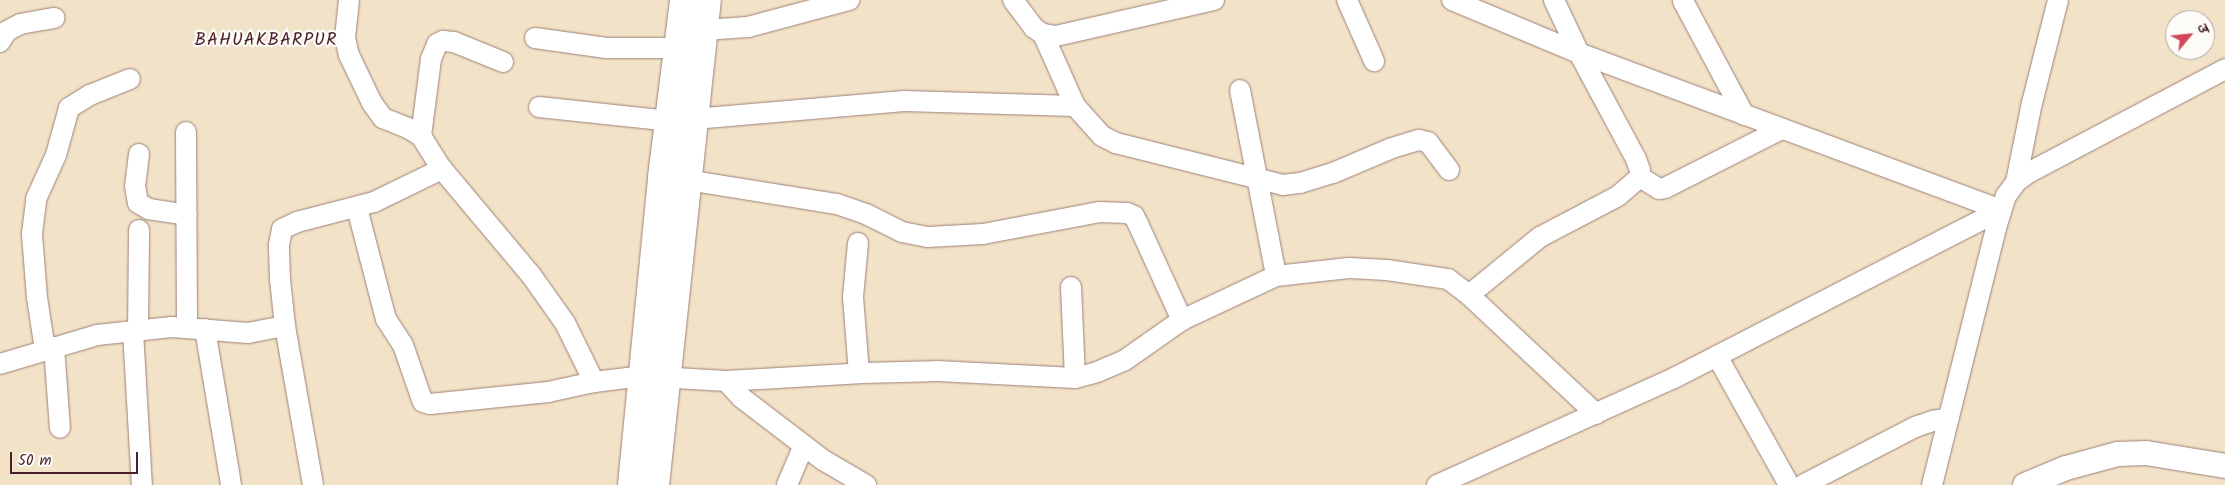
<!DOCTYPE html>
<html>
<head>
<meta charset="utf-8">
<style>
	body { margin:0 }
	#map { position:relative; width:2225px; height:485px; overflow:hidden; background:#f2e2c7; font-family:Kalam,"Playpen Sans Deva",sans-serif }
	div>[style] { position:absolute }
	.roads { filter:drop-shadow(0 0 1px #9e8079) drop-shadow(0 0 1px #9e8079) }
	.minor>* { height:20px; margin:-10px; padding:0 10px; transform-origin:10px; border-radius:10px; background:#fff }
	.tertiary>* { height:24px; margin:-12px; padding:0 12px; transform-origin:12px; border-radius:12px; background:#fff }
	.secondary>* { height:28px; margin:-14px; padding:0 14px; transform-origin:14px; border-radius:14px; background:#fff }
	span { translate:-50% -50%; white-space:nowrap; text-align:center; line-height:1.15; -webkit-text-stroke:4.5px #fdfcf7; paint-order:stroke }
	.quarter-label { font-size:18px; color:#4a1f2b; letter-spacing:1px }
	.north { position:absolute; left:2165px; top:10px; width:50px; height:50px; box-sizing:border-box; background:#fdfcf7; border:1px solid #b5a4a5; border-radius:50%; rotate:62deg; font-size:14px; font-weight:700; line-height:20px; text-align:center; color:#4a1f2b }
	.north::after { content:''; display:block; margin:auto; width:18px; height:22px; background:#d1495b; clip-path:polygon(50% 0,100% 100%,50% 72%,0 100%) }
	.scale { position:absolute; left:10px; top:452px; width:128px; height:22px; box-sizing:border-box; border:2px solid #4a1f2b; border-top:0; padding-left:6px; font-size:15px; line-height:18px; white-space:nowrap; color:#4a1f2b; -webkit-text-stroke:4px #fdfcf7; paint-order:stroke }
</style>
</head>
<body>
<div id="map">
	<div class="roads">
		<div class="minor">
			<div style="left:349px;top:0;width:38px;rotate:96deg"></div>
			<div style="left:345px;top:38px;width:17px;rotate:77deg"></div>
			<div style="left:349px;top:55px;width:53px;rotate:64.4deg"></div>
			<div style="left:372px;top:103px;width:19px;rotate:54deg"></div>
			<div style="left:383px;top:118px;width:27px;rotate:22deg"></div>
			<div style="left:408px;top:128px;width:15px;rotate:32deg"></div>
			<div style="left:421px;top:136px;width:39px;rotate:58deg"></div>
			<div style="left:442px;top:169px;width:138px;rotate:50deg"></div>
			<div style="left:531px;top:275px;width:59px;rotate:54.7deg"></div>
			<div style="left:565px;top:323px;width:66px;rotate:63.8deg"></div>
			<div style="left:1013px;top:0;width:35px;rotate:53deg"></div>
			<div style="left:1034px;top:28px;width:11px;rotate:34deg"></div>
			<div style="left:1043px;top:34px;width:13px;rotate:9deg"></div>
			<div style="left:1056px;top:36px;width:162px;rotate:-12.8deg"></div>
			<div style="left:1347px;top:0;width:67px;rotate:66.1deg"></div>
			<div style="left:1452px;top:0;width:138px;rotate:22.7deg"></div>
			<div style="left:1579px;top:53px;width:450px;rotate:20.4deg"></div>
			<div style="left:1683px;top:1px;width:129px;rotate:61.8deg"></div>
			<div style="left:704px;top:30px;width:44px;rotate:-3.9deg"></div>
			<div style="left:748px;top:27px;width:105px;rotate:-15deg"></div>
			<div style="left:1043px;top:34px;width:79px;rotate:66deg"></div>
			<div style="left:1075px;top:106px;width:40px;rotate:48deg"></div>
			<div style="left:1102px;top:136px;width:16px;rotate:27deg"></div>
			<div style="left:1116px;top:143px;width:172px;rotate:14.1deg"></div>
			<div style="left:1283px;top:185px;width:17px;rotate:-7deg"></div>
			<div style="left:1300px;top:183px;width:34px;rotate:-17deg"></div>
			<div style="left:1333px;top:173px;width:64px;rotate:-23deg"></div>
			<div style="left:1392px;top:148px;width:28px;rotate:-17deg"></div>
			<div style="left:1419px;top:140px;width:9px;rotate:13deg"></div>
			<div style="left:1428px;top:142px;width:35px;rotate:53deg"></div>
			<div style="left:535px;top:38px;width:72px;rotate:8deg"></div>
			<div style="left:606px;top:48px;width:72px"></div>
			<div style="left:0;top:42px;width:13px;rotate:-58deg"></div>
			<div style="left:7px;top:31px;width:15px;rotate:-28deg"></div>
			<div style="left:20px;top:24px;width:35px;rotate:-10deg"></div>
			<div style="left:1240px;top:90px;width:189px;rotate:79deg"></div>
			<div style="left:539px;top:107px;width:131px;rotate:6.1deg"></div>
			<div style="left:694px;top:119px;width:211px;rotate:-4.9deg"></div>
			<div style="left:904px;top:101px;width:171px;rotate:1.7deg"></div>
			<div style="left:186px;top:132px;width:196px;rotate:89.7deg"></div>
			<div style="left:421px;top:136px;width:78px;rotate:-82.6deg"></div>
			<div style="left:431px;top:59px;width:16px;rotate:-68deg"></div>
			<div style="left:437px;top:44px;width:7px;rotate:-27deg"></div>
			<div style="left:443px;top:41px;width:11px;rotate:5deg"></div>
			<div style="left:454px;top:42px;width:53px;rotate:22.2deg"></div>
			<div style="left:139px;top:154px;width:32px;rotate:97deg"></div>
			<div style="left:135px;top:186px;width:17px;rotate:80deg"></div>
			<div style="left:138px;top:203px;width:13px;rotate:29deg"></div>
			<div style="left:149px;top:209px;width:38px;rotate:9deg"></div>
			<div style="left:1640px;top:177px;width:22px;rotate:32deg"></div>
			<div style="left:1659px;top:189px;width:6px;rotate:-9deg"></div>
			<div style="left:1665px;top:188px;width:131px;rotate:-26.8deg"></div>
			<div style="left:687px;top:180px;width:152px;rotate:9.1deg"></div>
			<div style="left:837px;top:204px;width:31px;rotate:19deg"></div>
			<div style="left:866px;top:214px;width:40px;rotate:26.6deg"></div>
			<div style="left:902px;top:232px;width:26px;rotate:11deg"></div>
			<div style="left:928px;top:237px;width:55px;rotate:-3.1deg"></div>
			<div style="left:983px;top:234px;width:118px;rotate:-10.7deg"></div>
			<div style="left:1099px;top:212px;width:28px;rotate:2deg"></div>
			<div style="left:1127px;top:213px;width:8px;rotate:23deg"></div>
			<div style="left:1134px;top:216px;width:9px;rotate:63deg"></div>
			<div style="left:1138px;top:224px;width:106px;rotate:65.4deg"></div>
			<div style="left:2016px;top:182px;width:81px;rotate:-78.6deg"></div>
			<div style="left:2032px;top:103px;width:106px;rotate:-75.8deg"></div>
			<div style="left:357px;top:208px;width:115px;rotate:75.4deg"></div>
			<div style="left:386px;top:319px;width:31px;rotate:57deg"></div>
			<div style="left:403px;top:345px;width:55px;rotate:70.9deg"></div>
			<div style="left:421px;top:397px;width:5px;rotate:68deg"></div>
			<div style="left:423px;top:402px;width:7px;rotate:16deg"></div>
			<div style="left:430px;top:404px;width:119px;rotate:-5.8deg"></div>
			<div style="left:548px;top:392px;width:47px;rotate:-12.3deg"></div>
			<div style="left:594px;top:382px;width:48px;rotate:-7.1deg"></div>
			<div style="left:642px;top:376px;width:84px;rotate:3.4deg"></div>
			<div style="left:726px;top:381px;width:137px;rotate:-3.3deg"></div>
			<div style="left:863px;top:373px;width:74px;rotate:-1.5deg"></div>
			<div style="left:937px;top:371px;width:138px;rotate:2.9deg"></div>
			<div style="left:1075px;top:378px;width:23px;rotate:-15deg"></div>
			<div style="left:1097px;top:372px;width:30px;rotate:-23deg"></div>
			<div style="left:1125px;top:360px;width:70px;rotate:-35.1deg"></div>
			<div style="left:1182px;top:320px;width:104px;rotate:-25.1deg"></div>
			<div style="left:1276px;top:276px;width:73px;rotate:-6.3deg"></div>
			<div style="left:1349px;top:268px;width:38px;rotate:3deg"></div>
			<div style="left:1387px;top:270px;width:62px;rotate:8.4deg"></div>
			<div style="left:1448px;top:279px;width:26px;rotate:37deg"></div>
			<div style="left:1469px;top:295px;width:174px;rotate:43.1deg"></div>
			<div style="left:858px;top:243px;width:54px;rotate:95.3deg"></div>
			<div style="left:853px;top:297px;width:76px;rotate:85.5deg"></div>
			<div style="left:1071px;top:287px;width:91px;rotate:87.5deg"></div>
			<div style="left:1469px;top:295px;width:92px;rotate:-39.2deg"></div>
			<div style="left:1540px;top:237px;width:88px;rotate:-27.7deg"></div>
			<div style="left:1618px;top:196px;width:29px;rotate:-41deg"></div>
			<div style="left:1640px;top:177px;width:7px;rotate:-90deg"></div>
			<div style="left:1640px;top:170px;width:12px;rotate:-110deg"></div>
			<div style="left:1636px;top:159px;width:120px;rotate:-118.3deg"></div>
			<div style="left:1579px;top:53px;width:59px;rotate:-115.3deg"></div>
			<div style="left:205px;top:329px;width:158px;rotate:80.5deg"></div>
			<div style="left:138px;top:330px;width:100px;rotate:-89.4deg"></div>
			<div style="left:133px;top:331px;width:154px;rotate:86.7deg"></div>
			<div style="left:54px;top:347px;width:81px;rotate:85.8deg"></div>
			<div style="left:45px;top:350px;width:53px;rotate:-98.7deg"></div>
			<div style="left:37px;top:298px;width:64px;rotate:-94.5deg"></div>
			<div style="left:32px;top:234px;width:35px;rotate:-83deg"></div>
			<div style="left:36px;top:199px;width:48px;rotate:-65.6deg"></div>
			<div style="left:56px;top:155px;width:49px;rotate:-74.5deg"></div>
			<div style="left:69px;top:108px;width:25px;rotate:-32deg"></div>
			<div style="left:90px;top:95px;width:43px;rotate:-21.8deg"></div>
			<div style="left:1717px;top:356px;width:148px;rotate:60.8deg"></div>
			<div style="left:0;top:364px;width:101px;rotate:-16.6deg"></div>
			<div style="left:97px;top:335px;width:75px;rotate:-6.1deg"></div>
			<div style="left:172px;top:327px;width:76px;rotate:4.5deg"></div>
			<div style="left:248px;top:333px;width:38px;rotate:-11deg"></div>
			<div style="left:726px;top:381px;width:23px;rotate:47deg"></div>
			<div style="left:742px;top:398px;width:102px;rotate:37.4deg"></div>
			<div style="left:823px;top:460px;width:50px;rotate:30.2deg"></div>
			<div style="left:313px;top:485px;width:161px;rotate:-100deg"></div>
			<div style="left:285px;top:326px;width:47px;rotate:-96.1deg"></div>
			<div style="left:280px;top:279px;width:34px;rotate:-92deg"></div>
			<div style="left:279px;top:245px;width:16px;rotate:-79deg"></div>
			<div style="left:282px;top:229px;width:17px;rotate:-25deg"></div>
			<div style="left:297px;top:222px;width:80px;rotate:-14.6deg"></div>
			<div style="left:374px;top:202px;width:76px;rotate:-25.9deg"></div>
			<div style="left:787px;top:485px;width:43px;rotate:-67deg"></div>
			<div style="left:1437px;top:485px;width:260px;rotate:-24.3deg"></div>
			<div style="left:1674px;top:378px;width:368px;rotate:-27.2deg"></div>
			<div style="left:1803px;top:485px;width:126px;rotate:-27.4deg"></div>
			<div style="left:1915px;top:427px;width:18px;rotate:-19deg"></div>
			<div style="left:1932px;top:421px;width:17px;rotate:-10deg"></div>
			<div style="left:1932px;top:485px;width:265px;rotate:-76deg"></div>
			<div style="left:1996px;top:228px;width:34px;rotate:-73deg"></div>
			<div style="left:2006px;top:196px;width:17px;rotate:-54deg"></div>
			<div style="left:2016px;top:182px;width:17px;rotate:-36deg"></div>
			<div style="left:2030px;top:172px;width:221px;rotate:-27.8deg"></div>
		</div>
		<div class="tertiary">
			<div style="left:2025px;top:485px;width:44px;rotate:-22.5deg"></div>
			<div style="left:2066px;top:468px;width:54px;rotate:-15.1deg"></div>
			<div style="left:2118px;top:454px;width:28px;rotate:-2deg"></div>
			<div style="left:2146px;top:453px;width:80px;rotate:9.3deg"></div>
		</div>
		<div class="secondary">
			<div style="left:632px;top:485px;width:309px;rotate:-84.4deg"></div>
			<div style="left:662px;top:177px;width:178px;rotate:-82.9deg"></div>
			<div style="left:655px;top:485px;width:488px;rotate:-83.9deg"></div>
		</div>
	</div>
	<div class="quarter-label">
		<span style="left:266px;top:41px">BAHUAKBARPUR</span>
	</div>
	<div class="north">उ</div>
	<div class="scale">50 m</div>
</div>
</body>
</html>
